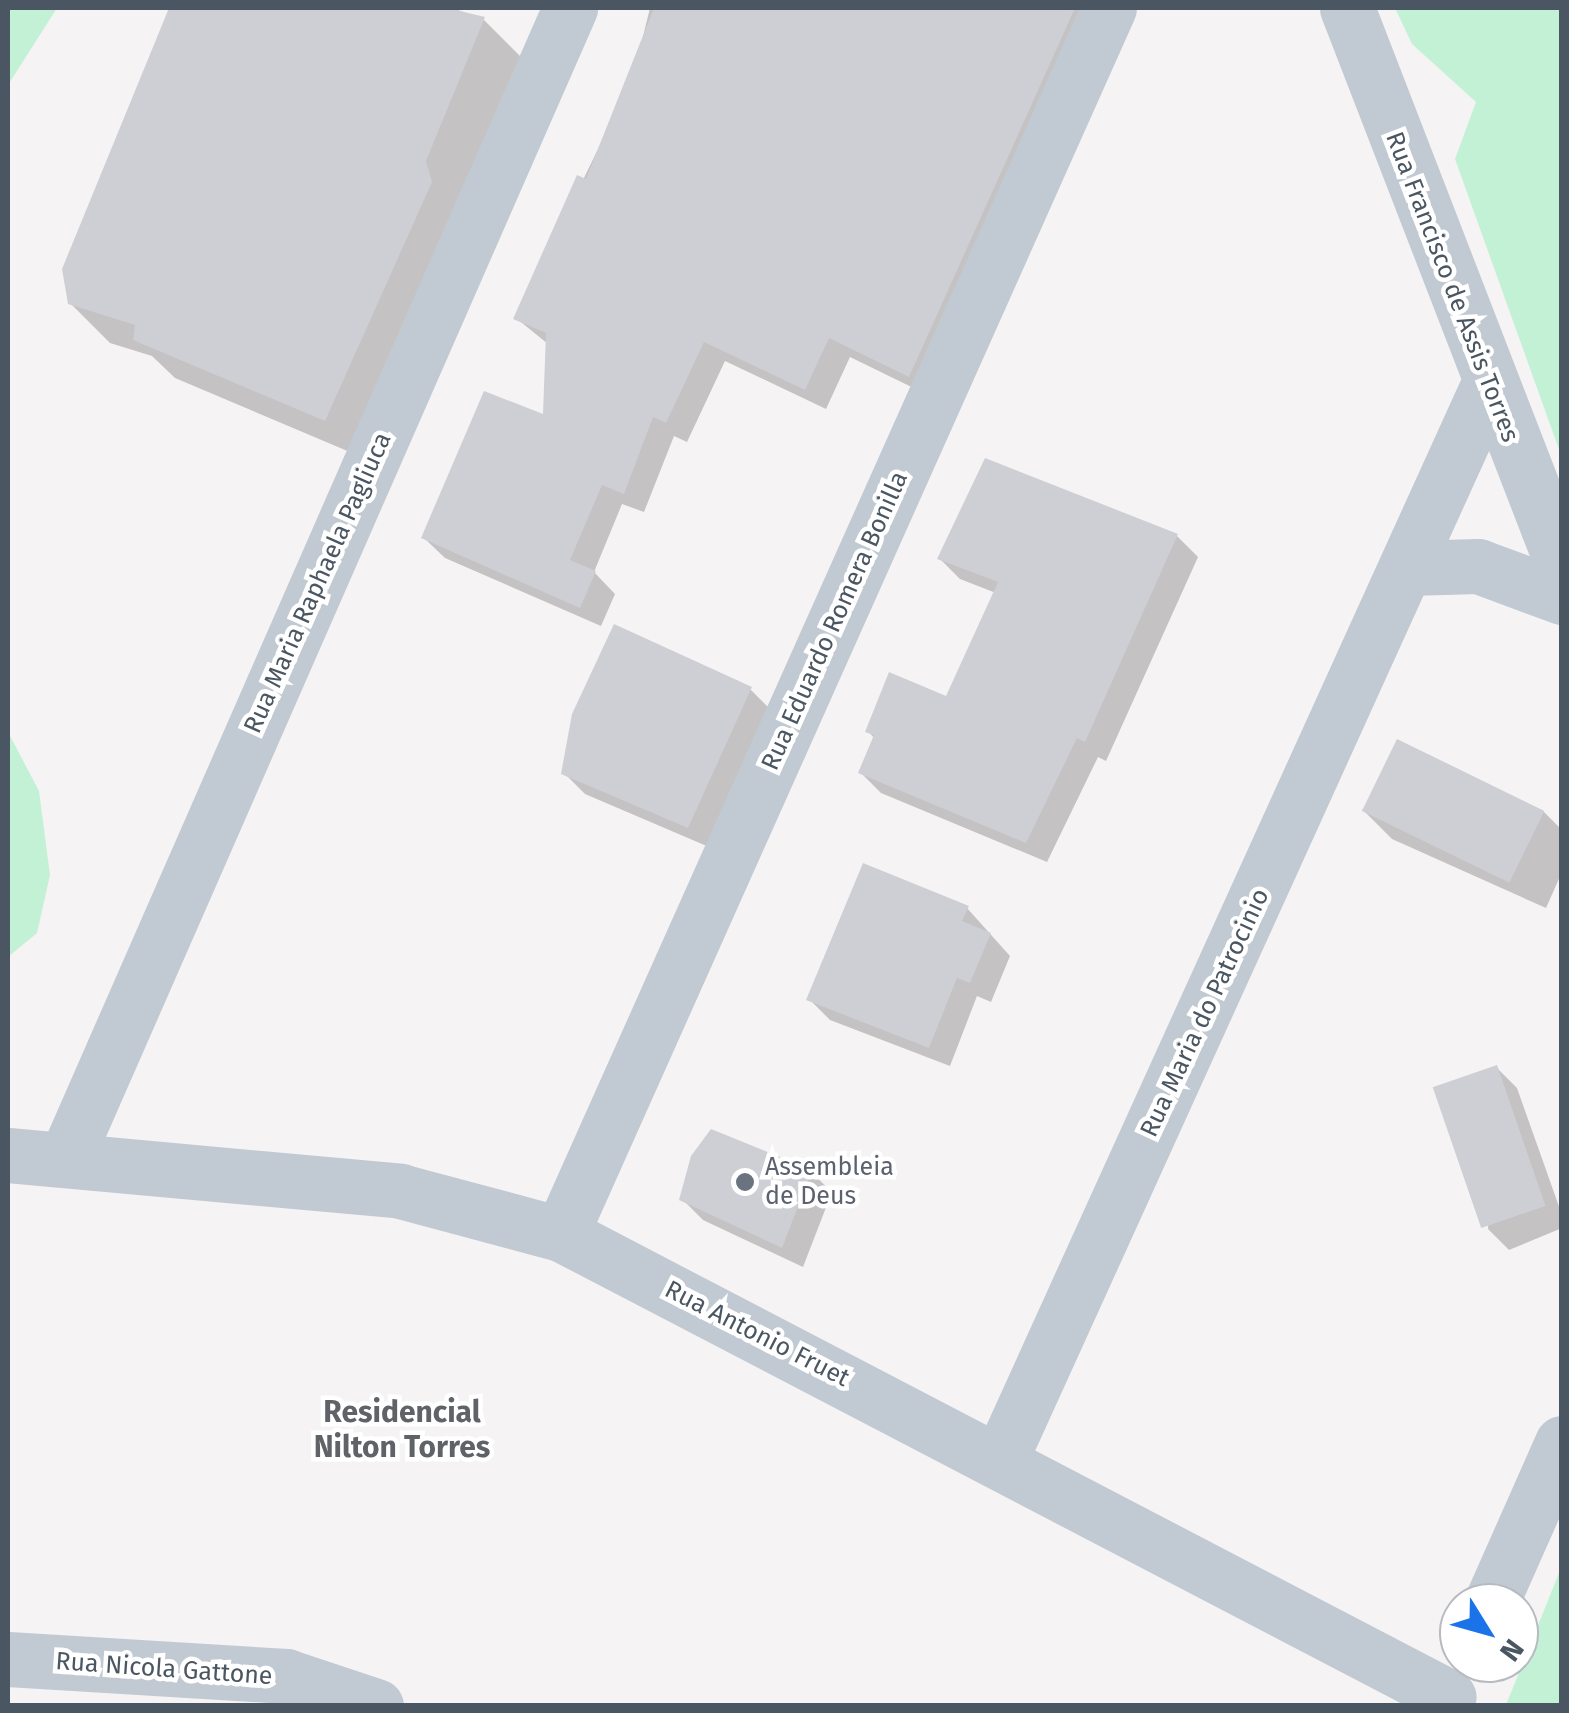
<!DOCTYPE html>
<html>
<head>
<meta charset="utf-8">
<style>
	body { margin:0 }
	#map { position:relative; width:1569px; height:1713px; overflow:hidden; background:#f5f3f3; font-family:"Fira Sans",sans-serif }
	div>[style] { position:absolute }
	.green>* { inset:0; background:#c3f1d5 }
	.shadow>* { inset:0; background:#0003 }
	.building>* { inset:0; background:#cdcfd5; transform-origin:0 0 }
	.minor>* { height:55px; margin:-27.5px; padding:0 27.5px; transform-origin:27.5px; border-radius:27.5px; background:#c1cad2 }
	.dots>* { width:28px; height:28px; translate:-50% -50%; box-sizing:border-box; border:5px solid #fff; border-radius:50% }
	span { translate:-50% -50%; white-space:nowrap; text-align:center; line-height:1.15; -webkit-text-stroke:9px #fff; paint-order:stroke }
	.street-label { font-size:25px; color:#4a5661 }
	.worship-label { font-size:25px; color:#5b616d }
	.left { translate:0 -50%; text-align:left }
	.quarter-label { font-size:30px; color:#5f6368; font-weight:700 }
	.frame { position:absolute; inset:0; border:10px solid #4a5661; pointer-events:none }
	.north { position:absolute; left:1439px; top:1583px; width:100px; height:100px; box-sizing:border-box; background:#fff; border:2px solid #b7bbc0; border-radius:50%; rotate:127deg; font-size:28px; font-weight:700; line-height:40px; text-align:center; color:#4a5661 }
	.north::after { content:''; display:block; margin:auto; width:35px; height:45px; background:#1a73e8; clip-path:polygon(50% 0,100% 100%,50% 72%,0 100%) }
</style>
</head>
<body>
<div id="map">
	<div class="green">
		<div style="clip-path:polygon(8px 8px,57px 8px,8px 85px)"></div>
		<div style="clip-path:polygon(1395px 8px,1561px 8px,1561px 455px,1455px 159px,1476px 102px,1412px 44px)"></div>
		<div style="clip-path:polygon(8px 732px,39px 791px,50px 875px,37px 933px,8px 957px)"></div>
		<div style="clip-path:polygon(1561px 1568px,1561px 1705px,1506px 1705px)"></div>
	</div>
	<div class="shadow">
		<div style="clip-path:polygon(172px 8px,452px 8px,483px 19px,522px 58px,364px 458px,175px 378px,152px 356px,110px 343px,70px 303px,65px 270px)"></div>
		<div style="clip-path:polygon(650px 8px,1109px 8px,930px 396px,850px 357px,826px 409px,725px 361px,687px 442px,674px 436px,644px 512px,622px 504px,594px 572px,615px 594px,601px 626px,445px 558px,424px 538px,545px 418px,548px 344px,516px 318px,633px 77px)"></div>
		<div style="clip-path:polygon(1177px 536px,1198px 557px,1106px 761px,1098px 757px,1047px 862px,881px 793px,861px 773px,875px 739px,868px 731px,948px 699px,996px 593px,960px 579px,940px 559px)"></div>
		<div style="clip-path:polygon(751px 690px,771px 710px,709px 847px,585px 794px,564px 773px)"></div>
		<div style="clip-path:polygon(1362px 809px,1544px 812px,1562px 830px,1562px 872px,1546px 908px,1392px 839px)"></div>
		<div style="clip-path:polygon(967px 908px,1010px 956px,991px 1002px,977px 996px,950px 1066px,830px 1020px,809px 999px)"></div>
		<div style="clip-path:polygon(1497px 1068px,1517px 1088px,1562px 1215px,1562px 1228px,1509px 1250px,1488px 1229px)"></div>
		<div style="clip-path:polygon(811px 1172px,832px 1192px,803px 1267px,703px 1220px,682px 1199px)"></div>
	</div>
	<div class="building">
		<div style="clip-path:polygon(169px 8px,447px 8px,485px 17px,426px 161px,432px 182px,325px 421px,133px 340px,135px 325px,68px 304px,62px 269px)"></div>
		<div style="clip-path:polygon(654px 8px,1075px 8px,909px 377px,829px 338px,805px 390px,704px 342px,666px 423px,653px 417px,624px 494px,602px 485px,570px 560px,596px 571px,580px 608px,421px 538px,484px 391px,543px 414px,546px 333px,513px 319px,577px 175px,586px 179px)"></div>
		<div style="clip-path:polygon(985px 458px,1178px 534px,1085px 742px,1077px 738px,1026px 843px,858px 773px,874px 735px,865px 732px,889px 672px,946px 696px,998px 582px,937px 559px)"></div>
		<div style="clip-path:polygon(614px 624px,752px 687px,688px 828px,561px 774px,572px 714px)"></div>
		<div style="left:1397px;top:739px;width:164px;height:80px;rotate:26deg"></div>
		<div style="clip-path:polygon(863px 863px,969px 906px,962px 921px,991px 933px,970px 983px,957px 978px,929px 1048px,806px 1000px)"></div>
		<div style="left:1497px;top:1065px;width:149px;height:68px;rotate:71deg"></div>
		<div style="clip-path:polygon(711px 1129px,812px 1170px,782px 1248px,679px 1200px,691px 1156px)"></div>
	</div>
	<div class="minor">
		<div style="left:1347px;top:8px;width:596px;rotate:68.86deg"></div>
		<div style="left:1409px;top:568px;width:69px;rotate:-1.7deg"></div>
		<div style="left:1478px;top:566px;width:90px;rotate:20.3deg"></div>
		<div style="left:8px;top:1155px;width:394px;rotate:5.2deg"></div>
		<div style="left:400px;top:1191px;width:167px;rotate:15deg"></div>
		<div style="left:561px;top:1234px;width:1001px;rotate:27.54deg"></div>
		<div style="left:66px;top:1158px;width:1256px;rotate:-66.33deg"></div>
		<div style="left:561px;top:1234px;width:1343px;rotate:-65.92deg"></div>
		<div style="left:1001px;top:1458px;width:1181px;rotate:-65.58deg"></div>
		<div style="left:1491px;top:1603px;width:175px;rotate:-66.1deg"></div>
		<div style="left:8px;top:1659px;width:279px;rotate:3.5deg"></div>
		<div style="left:286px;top:1676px;width:95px;rotate:18.4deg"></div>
	</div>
	<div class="dots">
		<div style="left:745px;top:1182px;background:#6b7280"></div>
	</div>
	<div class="street-label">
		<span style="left:1452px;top:287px;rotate:69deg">Rua Francisco de Assis Torres</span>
		<span style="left:318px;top:583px;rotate:-66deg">Rua Maria Raphaela Pagliuca</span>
		<span style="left:835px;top:621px;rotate:-66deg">Rua Eduardo Romera Bonilla</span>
		<span style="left:1205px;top:1013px;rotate:-65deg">Rua Maria do Patrocinio</span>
		<span style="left:757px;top:1334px;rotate:27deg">Rua Antonio Fruet</span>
		<span style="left:164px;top:1669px;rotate:4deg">Rua Nicola Gattone</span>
	</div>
	<div class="worship-label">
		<span class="left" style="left:765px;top:1182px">Assembleia<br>de Deus</span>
	</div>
	<div class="quarter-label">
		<span style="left:402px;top:1429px">Residencial<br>Nilton Torres</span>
	</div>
	<div class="frame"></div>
	<div class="north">N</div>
</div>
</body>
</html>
